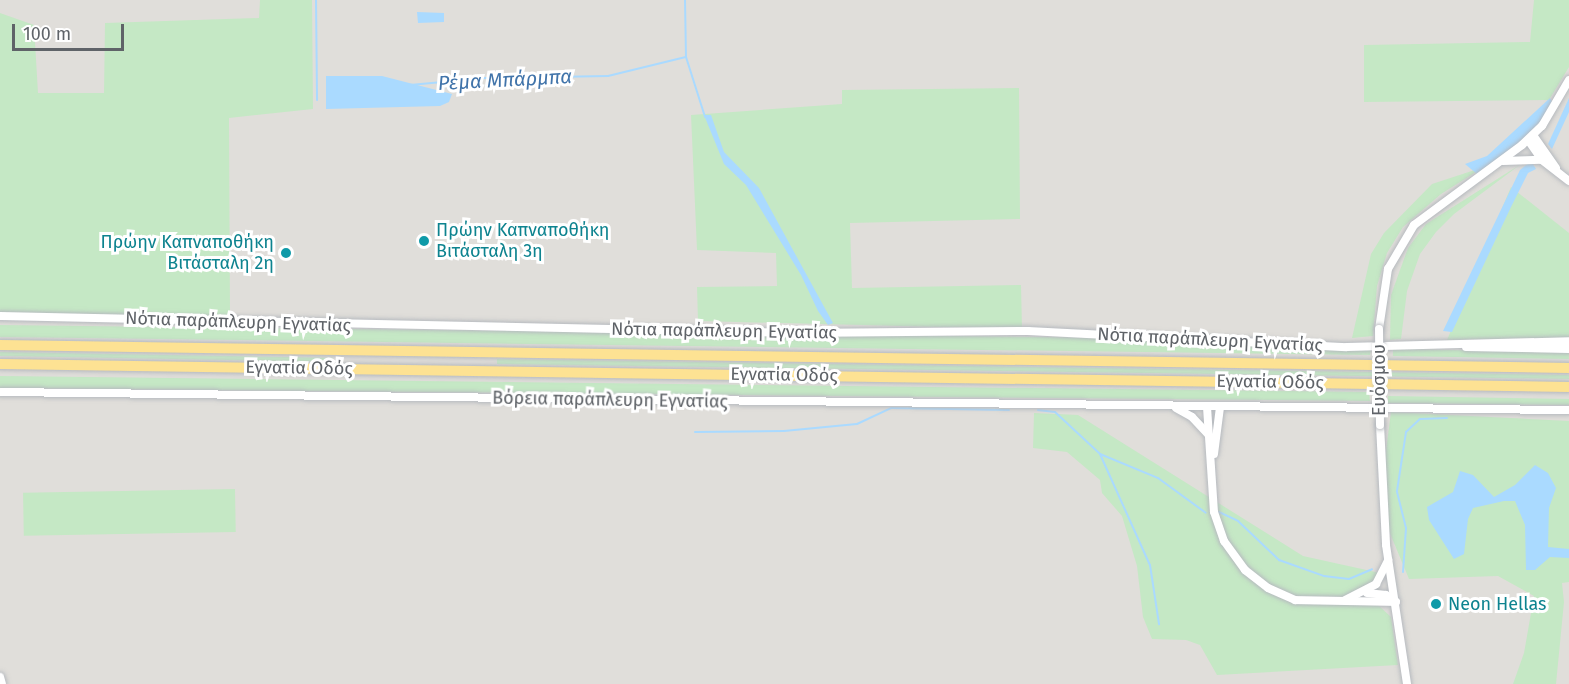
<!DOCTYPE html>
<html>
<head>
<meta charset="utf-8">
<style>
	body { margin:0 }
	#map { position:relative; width:1569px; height:684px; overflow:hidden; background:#f1efe8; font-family:"Fira Sans",sans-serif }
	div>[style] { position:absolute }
	.industrial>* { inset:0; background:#e0deda; transform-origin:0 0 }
	.green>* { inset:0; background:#c5e8c5; transform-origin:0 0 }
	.water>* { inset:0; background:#aadaff }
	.stream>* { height:2px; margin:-1px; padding:0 1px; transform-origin:1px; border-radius:1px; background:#aadaff }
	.roads { filter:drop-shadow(0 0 2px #b6babf) drop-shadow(0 0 2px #b6babf) }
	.secondary>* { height:8px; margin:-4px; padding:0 4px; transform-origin:4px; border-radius:4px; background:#fff }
	.highway>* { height:10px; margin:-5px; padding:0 5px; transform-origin:5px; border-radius:5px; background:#fde293 }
	.bridges { filter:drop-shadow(0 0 2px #b6babf) drop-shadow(0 0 2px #b6babf) }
	.secondary-bridge>* { height:8px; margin:-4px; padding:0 4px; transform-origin:4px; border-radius:4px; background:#fff }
	.dots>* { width:16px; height:16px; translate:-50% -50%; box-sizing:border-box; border:3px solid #fff; border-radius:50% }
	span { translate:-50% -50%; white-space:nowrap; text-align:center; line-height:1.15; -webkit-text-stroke:6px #fff; paint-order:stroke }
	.culture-label { font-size:18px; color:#0d838f }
	.left { translate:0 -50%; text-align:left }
	.right { translate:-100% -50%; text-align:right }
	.street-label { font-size:18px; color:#5f6368 }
	.water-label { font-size:20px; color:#4174aa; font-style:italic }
	.scale { position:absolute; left:12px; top:24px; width:112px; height:27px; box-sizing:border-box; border:3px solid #5f6368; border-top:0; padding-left:8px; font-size:18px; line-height:21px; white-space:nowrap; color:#5f6368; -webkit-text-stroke:4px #fff; paint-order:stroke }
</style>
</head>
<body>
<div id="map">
	<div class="industrial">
		<div style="left:0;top:0;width:1569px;height:684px"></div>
	</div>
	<div class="green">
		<div style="clip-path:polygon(260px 0,312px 0,313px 109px,229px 118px,230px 315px,225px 319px,0 315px,0 13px,34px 25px,38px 93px,104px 93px,105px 23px,259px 18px)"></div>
		<div style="clip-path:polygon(1534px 0,1569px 0,1569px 67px,1549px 100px,1364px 102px,1364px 45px,1530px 42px)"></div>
		<div style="clip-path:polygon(1019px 88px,1020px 219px,850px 223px,852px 288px,1021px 285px,1022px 329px,698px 321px,697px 287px,777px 286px,776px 253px,697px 250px,691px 115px,842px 104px,842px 90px)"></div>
		<div style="clip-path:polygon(1521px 164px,1454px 214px,1436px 232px,1420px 254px,1407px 291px,1401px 339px,1390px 340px,1391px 295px,1408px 248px,1426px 224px)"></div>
		<div style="clip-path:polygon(1484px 167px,1441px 194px,1403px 227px,1387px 253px,1377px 286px,1373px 336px,1352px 338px,1371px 254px,1384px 233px,1432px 184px)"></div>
		<div style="clip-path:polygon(1511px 187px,1569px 233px,1569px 338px,1447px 340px)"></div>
		<div style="clip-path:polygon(0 325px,1134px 338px,1371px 347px,1370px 355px,0 337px)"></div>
		<div style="left:1393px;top:349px;width:176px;height:7px;rotate:1deg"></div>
		<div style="left:0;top:352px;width:333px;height:4px;rotate:1deg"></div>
		<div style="clip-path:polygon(497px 359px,1569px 375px,1569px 379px,497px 364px)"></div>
		<div style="clip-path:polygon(0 376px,1369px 392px,1370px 401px,0 388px)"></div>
		<div style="clip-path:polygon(1388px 396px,1569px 399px,1569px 405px,1388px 403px)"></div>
		<div style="clip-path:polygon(1391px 412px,1569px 421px,1569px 582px,1562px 583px,1564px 602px,1556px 684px,1513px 684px,1524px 653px,1534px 596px,1498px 576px,1409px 579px,1389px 531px,1385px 458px)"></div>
		<div style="clip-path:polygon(1034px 413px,1078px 415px,1303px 556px,1380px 573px,1377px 604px,1391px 617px,1398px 665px,1217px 675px,1200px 645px,1186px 640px,1152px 639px,1143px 617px,1137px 566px,1122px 516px,1102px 493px,1100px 480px,1067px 452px,1033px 448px)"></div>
		<div style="left:235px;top:489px;width:43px;height:212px;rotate:89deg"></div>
	</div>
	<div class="water">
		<div style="clip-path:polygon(417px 12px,444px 13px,444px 22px,418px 23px)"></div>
		<div style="clip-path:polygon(326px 76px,382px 76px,452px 94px,449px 102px,440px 106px,326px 109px)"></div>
		<div style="clip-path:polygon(1550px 98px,1553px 103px,1543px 127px,1477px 174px,1465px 164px,1487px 156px)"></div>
		<div style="clip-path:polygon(1569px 98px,1569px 112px,1552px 149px,1548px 144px)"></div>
		<div style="clip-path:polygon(704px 115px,711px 115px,724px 152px,759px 188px,833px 323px,828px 325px,818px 311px,801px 275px,746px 185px,724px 164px)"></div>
		<div style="clip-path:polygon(1531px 161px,1536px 169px,1528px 173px,1511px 207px,1452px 332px,1443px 331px,1520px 170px)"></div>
		<div style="clip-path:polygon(1535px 465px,1548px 473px,1556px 488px,1549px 508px,1548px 547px,1569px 549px,1569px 558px,1550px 557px,1535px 570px,1526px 570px,1525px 525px,1515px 501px,1504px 501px,1473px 508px,1468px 519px,1464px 554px,1454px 559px,1429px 520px,1427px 507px,1453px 492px,1460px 471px,1473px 475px,1494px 497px,1515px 485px)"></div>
	</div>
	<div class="stream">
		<div style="left:316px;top:0;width:100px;rotate:89.4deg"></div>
		<div style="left:685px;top:0;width:57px;rotate:89deg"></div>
		<div style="left:686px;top:57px;width:63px;rotate:72.4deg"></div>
		<div style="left:410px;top:85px;width:76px;rotate:-5.3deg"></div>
		<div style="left:486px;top:78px;width:122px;rotate:-0.9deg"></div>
		<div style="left:608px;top:76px;width:80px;rotate:-13.7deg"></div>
		<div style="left:1038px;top:410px;width:17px;rotate:7deg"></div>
		<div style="left:1055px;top:412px;width:62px;rotate:43deg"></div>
		<div style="left:1100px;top:454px;width:122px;rotate:65.8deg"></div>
		<div style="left:1150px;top:565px;width:60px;rotate:81.3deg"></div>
		<div style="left:695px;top:432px;width:89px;rotate:-0.6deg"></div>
		<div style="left:784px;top:431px;width:73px;rotate:-5.5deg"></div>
		<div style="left:857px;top:424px;width:38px;rotate:-25deg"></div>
		<div style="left:892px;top:408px;width:117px;rotate:1deg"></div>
		<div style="left:1100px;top:454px;width:63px;rotate:22.5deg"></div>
		<div style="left:1158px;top:478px;width:59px;rotate:36.1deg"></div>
		<div style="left:1219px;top:512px;width:21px;rotate:25deg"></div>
		<div style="left:1238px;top:521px;width:57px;rotate:43.6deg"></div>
		<div style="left:1279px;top:560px;width:48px;rotate:19.6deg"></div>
		<div style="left:1324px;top:576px;width:25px;rotate:7deg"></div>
		<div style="left:1349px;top:579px;width:25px;rotate:-23deg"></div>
		<div style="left:1403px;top:572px;width:44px;rotate:-86.1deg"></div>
		<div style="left:1406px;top:528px;width:38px;rotate:-104deg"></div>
		<div style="left:1397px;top:491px;width:60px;rotate:-81.3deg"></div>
		<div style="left:1406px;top:432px;width:19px;rotate:-43deg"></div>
		<div style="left:1420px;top:419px;width:27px;rotate:-2deg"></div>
	</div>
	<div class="roads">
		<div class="secondary">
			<div style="left:1533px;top:135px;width:40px;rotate:55.1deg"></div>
			<div style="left:1528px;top:140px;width:24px;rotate:55deg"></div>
			<div style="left:1542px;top:160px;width:34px;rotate:38deg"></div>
			<div style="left:1503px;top:161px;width:38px;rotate:-2deg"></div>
			<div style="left:0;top:316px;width:798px;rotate:1.22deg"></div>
			<div style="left:798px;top:333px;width:230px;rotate:-0.5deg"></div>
			<div style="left:1028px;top:331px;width:319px;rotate:2.9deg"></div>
			<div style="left:1347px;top:347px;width:222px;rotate:-1.5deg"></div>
			<div style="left:1379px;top:329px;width:61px;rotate:-81.5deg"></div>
			<div style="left:1388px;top:269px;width:51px;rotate:-59.4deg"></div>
			<div style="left:1414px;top:225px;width:134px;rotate:-36.5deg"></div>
			<div style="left:1522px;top:145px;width:28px;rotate:-44deg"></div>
			<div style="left:1542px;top:126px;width:53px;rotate:-59.6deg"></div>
			<div style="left:1466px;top:347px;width:103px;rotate:1.1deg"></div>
			<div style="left:0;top:392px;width:1569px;rotate:0.66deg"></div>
			<div style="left:1207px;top:407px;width:105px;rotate:86.2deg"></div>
			<div style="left:1214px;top:512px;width:31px;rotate:71deg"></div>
			<div style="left:1224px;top:541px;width:36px;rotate:54deg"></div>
			<div style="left:1245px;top:570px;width:29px;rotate:38deg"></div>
			<div style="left:1268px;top:588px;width:30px;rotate:24deg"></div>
			<div style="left:1295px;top:600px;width:101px;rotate:1.1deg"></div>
			<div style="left:1176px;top:408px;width:18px;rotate:29deg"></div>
			<div style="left:1192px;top:417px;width:25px;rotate:47deg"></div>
			<div style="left:1380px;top:425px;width:120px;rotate:87.1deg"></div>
			<div style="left:1386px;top:545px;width:141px;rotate:81.4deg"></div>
			<div style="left:1214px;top:454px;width:47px;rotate:-82.7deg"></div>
			<div style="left:1367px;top:593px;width:19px;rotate:6deg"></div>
			<div style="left:1386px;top:595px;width:12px;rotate:35deg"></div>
			<div style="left:1345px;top:600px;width:35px;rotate:-27deg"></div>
			<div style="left:1376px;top:584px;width:27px;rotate:-63deg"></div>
			<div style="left:0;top:677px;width:7px;rotate:74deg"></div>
		</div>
		<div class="highway">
			<div style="left:0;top:345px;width:1569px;rotate:0.84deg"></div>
			<div style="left:0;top:364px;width:1569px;rotate:0.84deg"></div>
		</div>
	</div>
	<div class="bridges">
		<div class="secondary-bridge">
			<div style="left:1379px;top:329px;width:96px;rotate:89.4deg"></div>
		</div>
	</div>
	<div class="dots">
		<div style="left:424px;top:241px;background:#0f9aa8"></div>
		<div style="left:286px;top:253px;background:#0f9aa8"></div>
		<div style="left:1436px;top:604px;background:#0f9aa8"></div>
	</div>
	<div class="culture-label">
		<span class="left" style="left:436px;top:241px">Πρώην Καπναποθήκη<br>Βιτάσταλη 3η</span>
		<span class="right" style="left:274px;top:253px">Πρώην Καπναποθήκη<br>Βιτάσταλη 2η</span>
		<span class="left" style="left:1448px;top:604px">Neon Hellas</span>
	</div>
	<div class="street-label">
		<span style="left:238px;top:322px;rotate:2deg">Νότια παράπλευρη Εγνατίας</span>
		<span style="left:724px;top:331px;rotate:1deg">Νότια παράπλευρη Εγνατίας</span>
		<span style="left:1210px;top:340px;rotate:3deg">Νότια παράπλευρη Εγνατίας</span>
		<span style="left:299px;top:368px;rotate:1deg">Εγνατία Οδός</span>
		<span style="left:784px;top:375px;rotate:1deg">Εγνατία Οδός</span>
		<span style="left:1379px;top:380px;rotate:-90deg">Ευόσμου</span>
		<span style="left:1270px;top:382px;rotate:1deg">Εγνατία Οδός</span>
		<span style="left:610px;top:400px;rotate:1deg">Βόρεια παράπλευρη Εγνατίας</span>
	</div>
	<div class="water-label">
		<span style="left:505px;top:80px;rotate:-3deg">Ρέμα Μπάρμπα</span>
	</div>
	<div class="scale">100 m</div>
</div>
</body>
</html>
